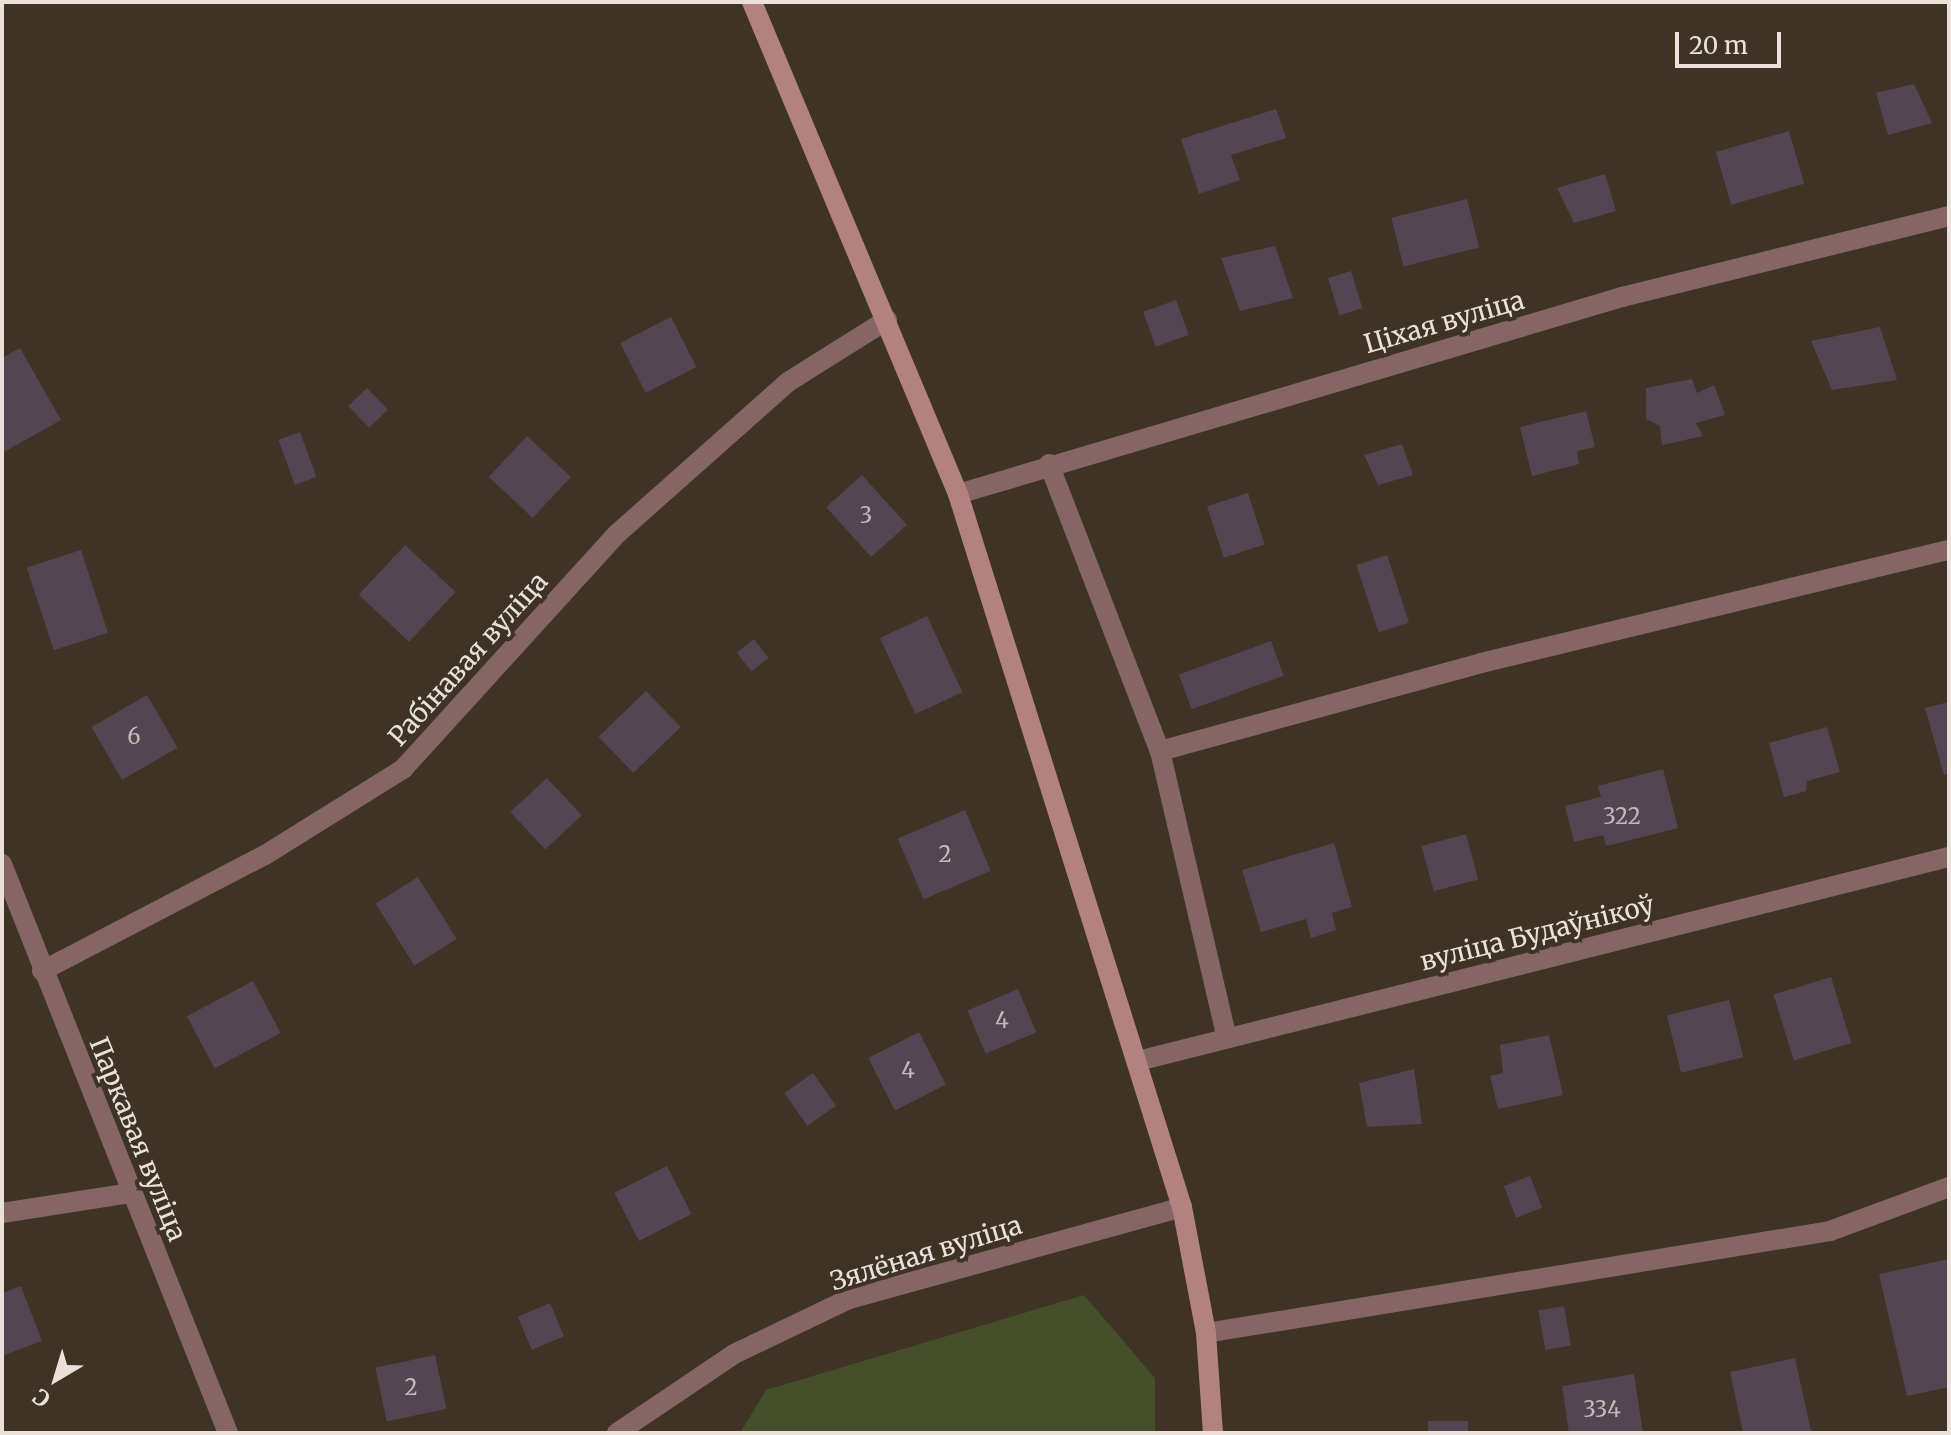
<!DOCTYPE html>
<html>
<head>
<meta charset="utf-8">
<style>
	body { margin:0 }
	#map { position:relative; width:1951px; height:1435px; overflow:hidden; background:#3e3325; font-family:Merriweather,serif }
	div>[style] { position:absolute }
	.green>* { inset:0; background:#454f2a }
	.building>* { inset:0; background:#534653; transform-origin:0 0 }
	.lane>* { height:20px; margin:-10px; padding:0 10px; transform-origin:10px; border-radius:10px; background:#866665 }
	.street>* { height:20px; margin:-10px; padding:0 10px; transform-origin:10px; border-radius:10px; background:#866665 }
	.secondary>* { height:20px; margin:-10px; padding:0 10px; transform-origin:10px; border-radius:10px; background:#b3817f }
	span { translate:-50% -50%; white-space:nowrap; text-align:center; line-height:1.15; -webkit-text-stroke:8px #3e3325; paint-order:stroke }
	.number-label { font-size:22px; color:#c4bbb8 }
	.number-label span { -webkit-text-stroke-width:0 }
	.street-label { font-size:26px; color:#eae2da }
	.frame { position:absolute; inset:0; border:4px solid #eae2da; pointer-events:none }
	.north { position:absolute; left:16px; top:1339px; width:80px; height:80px; -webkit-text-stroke:6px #3e3325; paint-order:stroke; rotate:218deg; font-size:22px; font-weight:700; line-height:32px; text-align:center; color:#eae2da }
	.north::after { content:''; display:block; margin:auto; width:28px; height:36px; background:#eae2da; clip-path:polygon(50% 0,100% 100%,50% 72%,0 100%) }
	.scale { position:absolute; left:1675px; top:32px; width:106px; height:36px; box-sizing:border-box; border:4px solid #eae2da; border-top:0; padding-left:10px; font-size:24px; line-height:28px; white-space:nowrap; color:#eae2da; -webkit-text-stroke:6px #3e3325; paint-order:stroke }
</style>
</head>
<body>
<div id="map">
	<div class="green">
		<div style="clip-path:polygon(1084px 1295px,1155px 1378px,1155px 1433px,740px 1433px,766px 1390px)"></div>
	</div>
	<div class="building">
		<div style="clip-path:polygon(1914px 84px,1932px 123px,1888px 135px,1876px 93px)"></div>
		<div style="clip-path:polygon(1276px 109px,1286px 138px,1231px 155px,1240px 180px,1199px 194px,1181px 139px)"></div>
		<div style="left:1789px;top:131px;width:55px;height:76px;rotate:74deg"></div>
		<div style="clip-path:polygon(1605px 174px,1616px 211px,1574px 223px,1557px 188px)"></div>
		<div style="left:1467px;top:199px;width:50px;height:78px;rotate:76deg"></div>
		<div style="clip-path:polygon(1275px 246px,1293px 298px,1240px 311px,1221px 258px)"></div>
		<div style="left:1351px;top:271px;width:39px;height:24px;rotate:73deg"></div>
		<div style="left:1176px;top:300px;width:37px;height:35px;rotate:70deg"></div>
		<div style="left:671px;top:317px;width:56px;height:57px;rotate:63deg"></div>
		<div style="clip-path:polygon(1880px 327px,1897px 380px,1832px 390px,1811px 341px)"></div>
		<div style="clip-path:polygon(20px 348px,61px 420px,2px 453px,2px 358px)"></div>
		<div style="clip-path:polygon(1692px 379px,1697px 393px,1714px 385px,1725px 415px,1696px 423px,1703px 436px,1662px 445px,1660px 426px,1646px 419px,1646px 388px)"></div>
		<div style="left:367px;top:388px;width:30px;height:26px;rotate:46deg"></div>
		<div style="clip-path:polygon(1586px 411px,1595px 447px,1577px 451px,1579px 464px,1532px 476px,1520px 427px)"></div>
		<div style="left:300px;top:432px;width:48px;height:23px;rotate:70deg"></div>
		<div style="left:527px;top:436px;width:60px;height:56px;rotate:43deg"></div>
		<div style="clip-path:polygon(1402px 444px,1413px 475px,1378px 485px,1364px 455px)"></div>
		<div style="left:862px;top:475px;width:67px;height:48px;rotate:48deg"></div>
		<div style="left:1248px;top:493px;width:54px;height:43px;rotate:72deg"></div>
		<div style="left:405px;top:545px;width:69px;height:68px;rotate:43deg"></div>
		<div style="left:81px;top:550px;width:87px;height:57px;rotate:72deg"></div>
		<div style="left:1387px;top:555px;width:71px;height:32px;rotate:72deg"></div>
		<div style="left:927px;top:616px;width:84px;height:52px;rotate:65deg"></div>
		<div style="left:754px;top:639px;width:24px;height:22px;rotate:52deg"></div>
		<div style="left:1271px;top:641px;width:37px;height:98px;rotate:70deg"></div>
		<div style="left:646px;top:691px;width:50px;height:66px;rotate:46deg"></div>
		<div style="left:147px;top:695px;width:61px;height:64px;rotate:60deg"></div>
		<div style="clip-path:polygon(1949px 702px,1949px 773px,1944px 775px,1925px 708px)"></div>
		<div style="clip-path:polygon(1827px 727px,1840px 772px,1807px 781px,1806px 791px,1784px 797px,1769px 743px)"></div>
		<div style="clip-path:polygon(1663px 769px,1678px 828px,1606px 846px,1603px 835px,1574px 842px,1565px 806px,1601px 797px,1598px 786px)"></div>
		<div style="left:547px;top:778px;width:51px;height:50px;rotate:47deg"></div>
		<div style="left:965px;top:810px;width:66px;height:73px;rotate:67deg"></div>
		<div style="left:1466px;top:834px;width:47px;height:46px;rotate:75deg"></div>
		<div style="clip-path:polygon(1334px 843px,1352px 907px,1332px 913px,1336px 930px,1311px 938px,1306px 919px,1261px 932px,1242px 870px)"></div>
		<div style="left:418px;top:877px;width:73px;height:50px;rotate:58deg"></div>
		<div style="left:1831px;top:977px;width:69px;height:60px;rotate:73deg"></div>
		<div style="left:253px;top:981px;width:59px;height:75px;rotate:62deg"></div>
		<div style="left:1018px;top:989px;width:47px;height:55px;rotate:67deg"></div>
		<div style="left:1729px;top:1000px;width:59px;height:64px;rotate:76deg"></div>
		<div style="left:919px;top:1032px;width:59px;height:57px;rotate:63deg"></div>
		<div style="clip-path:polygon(1549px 1035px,1563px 1095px,1498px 1109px,1490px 1076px,1503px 1073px,1500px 1045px)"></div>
		<div style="clip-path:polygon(1414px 1069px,1422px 1124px,1367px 1127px,1359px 1083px)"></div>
		<div style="left:813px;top:1073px;width:40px;height:35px;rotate:55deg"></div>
		<div style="left:667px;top:1166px;width:54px;height:59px;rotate:63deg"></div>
		<div style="left:1530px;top:1176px;width:34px;height:28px;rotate:69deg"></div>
		<div style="clip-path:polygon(1949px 1259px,1949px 1387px,1907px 1396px,1879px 1274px)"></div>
		<div style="clip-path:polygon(21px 1286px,42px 1341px,2px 1356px,2px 1293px)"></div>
		<div style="left:550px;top:1303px;width:36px;height:35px;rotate:67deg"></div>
		<div style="left:1564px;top:1306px;width:40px;height:26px;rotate:80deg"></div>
		<div style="left:435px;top:1355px;width:55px;height:61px;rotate:78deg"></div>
		<div style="clip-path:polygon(1795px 1358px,1811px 1431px,1743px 1433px,1730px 1372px)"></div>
		<div style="clip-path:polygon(1634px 1374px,1643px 1433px,1569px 1433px,1562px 1386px)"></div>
		<div style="left:1468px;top:1421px;width:12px;height:40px;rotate:90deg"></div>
	</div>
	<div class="lane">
		<div style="left:1049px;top:464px;width:308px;rotate:68.9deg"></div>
		<div style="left:1160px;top:751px;width:295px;rotate:76.9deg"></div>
		<div style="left:1160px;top:751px;width:333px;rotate:-15.3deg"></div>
		<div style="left:1481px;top:663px;width:481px;rotate:-13.6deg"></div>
		<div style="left:1206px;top:1333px;width:632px;rotate:-9.28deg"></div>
		<div style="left:1830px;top:1231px;width:127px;rotate:-20.3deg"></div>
	</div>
	<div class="street">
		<div style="left:958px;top:494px;width:693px;rotate:-16.52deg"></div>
		<div style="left:1622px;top:297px;width:337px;rotate:-13.9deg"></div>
		<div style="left:2px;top:864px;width:612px;rotate:68.34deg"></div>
		<div style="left:42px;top:971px;width:251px;rotate:-27.5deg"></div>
		<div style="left:265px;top:855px;width:163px;rotate:-31.9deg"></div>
		<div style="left:403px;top:769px;width:319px;rotate:-47.7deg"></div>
		<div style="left:618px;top:533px;width:227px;rotate:-41.6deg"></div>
		<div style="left:788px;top:382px;width:117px;rotate:-32.1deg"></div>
		<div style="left:1138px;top:1061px;width:836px;rotate:-14.12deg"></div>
		<div style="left:2px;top:1213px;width:131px;rotate:-8.8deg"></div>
		<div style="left:617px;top:1433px;width:141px;rotate:-34deg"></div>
		<div style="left:734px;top:1354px;width:127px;rotate:-25.6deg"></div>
		<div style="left:849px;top:1299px;width:345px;rotate:-15.4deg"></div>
	</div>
	<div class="secondary">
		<div style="left:752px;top:2px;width:533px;rotate:67.28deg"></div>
		<div style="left:958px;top:494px;width:747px;rotate:72.56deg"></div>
		<div style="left:1182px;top:1207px;width:128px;rotate:79.2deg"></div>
		<div style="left:1206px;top:1333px;width:100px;rotate:86deg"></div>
	</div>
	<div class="number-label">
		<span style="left:866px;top:516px">3</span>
		<span style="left:134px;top:737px">6</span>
		<span style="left:1622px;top:817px">322</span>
		<span style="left:945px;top:855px">2</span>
		<span style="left:1002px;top:1021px">4</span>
		<span style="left:908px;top:1071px">4</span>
		<span style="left:411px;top:1388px">2</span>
		<span style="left:1602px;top:1410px">334</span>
	</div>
	<div class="street-label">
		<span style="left:1444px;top:322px;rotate:-16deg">Ціхая вуліца</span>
		<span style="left:468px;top:659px;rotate:-48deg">Рабінавая вуліца</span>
		<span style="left:1537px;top:933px;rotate:-14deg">вуліца Будаўнікоў</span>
		<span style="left:138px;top:1139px;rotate:68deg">Паркавая вуліца</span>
		<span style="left:926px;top:1253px;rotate:-17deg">Зялёная вуліца</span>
	</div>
	<div class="frame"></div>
	<div class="north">С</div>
	<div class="scale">20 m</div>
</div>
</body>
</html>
